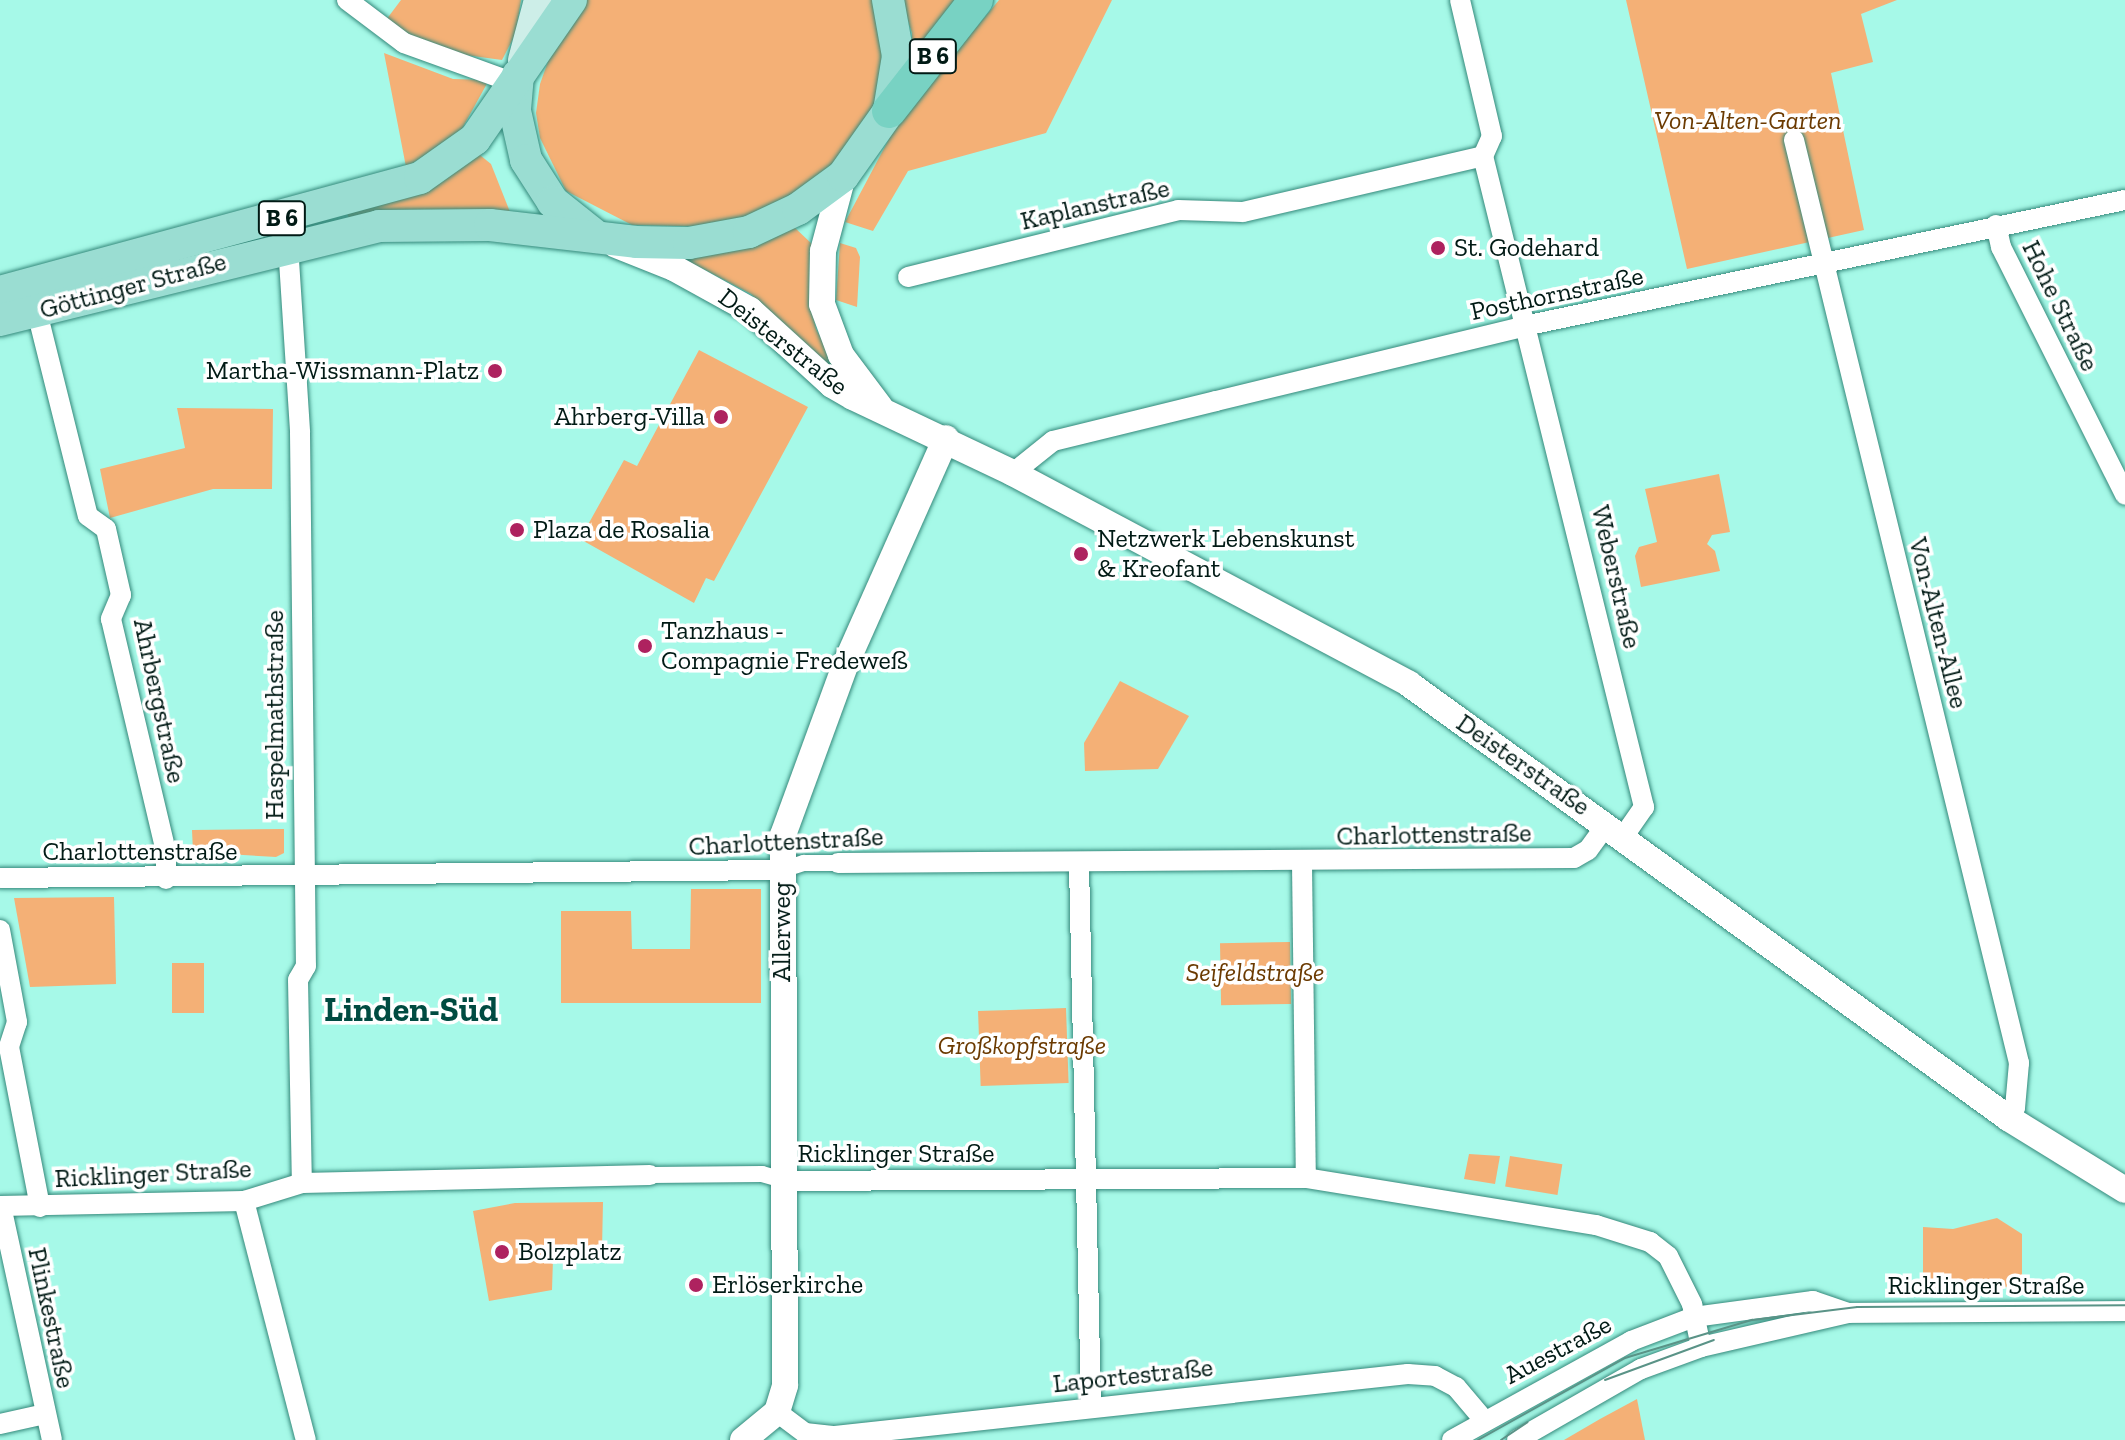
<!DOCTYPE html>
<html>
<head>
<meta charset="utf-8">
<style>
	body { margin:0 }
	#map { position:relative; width:2125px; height:1440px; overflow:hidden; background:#a6f9e8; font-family:"Zilla Slab",serif }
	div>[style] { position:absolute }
	.green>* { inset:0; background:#f4b076; transform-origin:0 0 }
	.roads { filter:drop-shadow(0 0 2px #35897b) drop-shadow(0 0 2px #35897b) }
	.pedestrian>* { height:16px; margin:-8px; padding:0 8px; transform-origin:8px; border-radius:8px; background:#fff }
	.minor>* { height:20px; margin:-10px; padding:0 10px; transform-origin:10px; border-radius:10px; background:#fff }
	.tertiary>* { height:26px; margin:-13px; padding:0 13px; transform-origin:13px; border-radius:13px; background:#fff }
	.secondary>* { height:28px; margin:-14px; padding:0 14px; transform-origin:14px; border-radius:14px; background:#cdeee8 }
	.primary>* { height:32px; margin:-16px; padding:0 16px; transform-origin:16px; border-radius:16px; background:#9addd2 }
	.trunk>* { height:34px; margin:-17px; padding:0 17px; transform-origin:17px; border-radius:17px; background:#78d2c3 }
	.tram>* { height:2px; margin:-1px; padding:0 1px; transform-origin:1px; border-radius:1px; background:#5a9387 }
	.dots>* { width:22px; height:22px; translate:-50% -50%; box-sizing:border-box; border:4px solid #fff; border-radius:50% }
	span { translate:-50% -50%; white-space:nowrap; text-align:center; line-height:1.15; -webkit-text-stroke:7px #fff; paint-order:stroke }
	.shield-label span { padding:2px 6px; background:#fff; border:2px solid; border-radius:6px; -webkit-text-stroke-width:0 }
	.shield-label { font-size:24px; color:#011a15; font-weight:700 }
	.park-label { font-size:26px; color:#6b3a01; font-style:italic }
	.street-label { font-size:26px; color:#011a15 }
	.poi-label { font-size:26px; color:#011a15 }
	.left { translate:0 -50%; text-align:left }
	.right { translate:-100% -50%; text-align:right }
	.district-label { font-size:34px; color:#004b41; font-weight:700 }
</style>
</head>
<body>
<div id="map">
	<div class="green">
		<div style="clip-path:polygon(401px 0,521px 0,516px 33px,502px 60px,458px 54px,410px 37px,386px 20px)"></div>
		<div style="clip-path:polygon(586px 0,874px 0,881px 14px,883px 79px,872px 112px,839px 162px,769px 212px,718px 227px,632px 225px,566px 191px,540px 138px,536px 113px,540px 84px,551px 53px)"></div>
		<div style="clip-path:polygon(901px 0,957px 0,911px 62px,912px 33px)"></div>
		<div style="clip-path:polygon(999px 0,1112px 0,1046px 133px,908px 171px,873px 231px,845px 222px,898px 122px)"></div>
		<div style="clip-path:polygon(1626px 0,1897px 0,1861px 14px,1873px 62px,1831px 73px,1864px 230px,1687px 269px)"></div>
		<div style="clip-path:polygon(384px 53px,453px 79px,489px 80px,458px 136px,406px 167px)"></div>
		<div style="clip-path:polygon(475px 151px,491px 164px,512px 217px,349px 219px,346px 209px)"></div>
		<div style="clip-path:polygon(793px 226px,812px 244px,811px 306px,816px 329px,838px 369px,833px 374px,751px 294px,686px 260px,688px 253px)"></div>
		<div style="clip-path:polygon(840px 243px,856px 248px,860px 257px,857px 307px,836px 300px)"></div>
		<div style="clip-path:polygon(699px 350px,808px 407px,714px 581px,706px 578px,694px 603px,580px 539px,624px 460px,637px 466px)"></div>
		<div style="clip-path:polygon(177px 408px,273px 409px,272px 489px,213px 489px,110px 518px,100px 469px,185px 448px)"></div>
		<div style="clip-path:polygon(1719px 474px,1730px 532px,1712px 535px,1707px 544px,1715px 551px,1720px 571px,1641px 587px,1635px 556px,1639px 547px,1657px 542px,1645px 489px)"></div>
		<div style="clip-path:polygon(1120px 681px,1189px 716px,1158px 769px,1085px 771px,1084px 743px)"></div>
		<div style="clip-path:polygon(284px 829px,284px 853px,276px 857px,193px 852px,192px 830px)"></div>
		<div style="clip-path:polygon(691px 889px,761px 889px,761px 1003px,561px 1003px,561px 911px,631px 911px,632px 949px,690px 949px)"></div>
		<div style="clip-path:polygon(114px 897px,116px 984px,30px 987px,14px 898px)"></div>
		<div style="left:1290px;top:942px;width:62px;height:70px;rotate:89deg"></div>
		<div style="left:172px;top:963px;width:32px;height:50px"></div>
		<div style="left:1066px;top:1008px;width:75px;height:88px;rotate:88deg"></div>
		<div style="clip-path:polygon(1469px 1154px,1500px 1156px,1495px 1184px,1464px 1179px)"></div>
		<div style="left:1510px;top:1156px;width:53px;height:31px;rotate:9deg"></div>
		<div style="clip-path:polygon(603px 1202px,602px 1249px,591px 1250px,592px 1258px,553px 1259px,552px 1290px,489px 1301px,473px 1211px,515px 1203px)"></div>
		<div style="clip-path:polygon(1997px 1218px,2022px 1234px,2022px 1287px,1923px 1288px,1923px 1227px,1953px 1229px)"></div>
		<div style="clip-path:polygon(1637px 1399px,1645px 1440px,1564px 1440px,1600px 1419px)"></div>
	</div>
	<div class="roads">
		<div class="pedestrian">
			<div style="left:782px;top:870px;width:23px;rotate:-18deg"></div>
			<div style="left:804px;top:863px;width:34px"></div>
			<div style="left:650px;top:1175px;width:112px;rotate:-0.5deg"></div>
			<div style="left:762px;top:1174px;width:25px;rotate:16deg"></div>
		</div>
		<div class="minor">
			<div style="left:347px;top:0;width:71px;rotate:37deg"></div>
			<div style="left:404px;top:43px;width:115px;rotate:19.9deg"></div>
			<div style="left:1460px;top:0;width:140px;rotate:76.8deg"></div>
			<div style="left:1492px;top:136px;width:22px;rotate:114deg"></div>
			<div style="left:1483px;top:156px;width:671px;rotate:76.11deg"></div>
			<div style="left:1644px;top:807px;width:35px;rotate:125deg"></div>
			<div style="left:1794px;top:140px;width:950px;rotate:76.3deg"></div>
			<div style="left:2019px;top:1063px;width:45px;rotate:95.1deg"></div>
			<div style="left:2015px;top:1108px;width:12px;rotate:125deg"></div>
			<div style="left:1996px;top:225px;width:23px;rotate:77deg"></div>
			<div style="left:2001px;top:247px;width:277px;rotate:63.4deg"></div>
			<div style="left:288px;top:245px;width:188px;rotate:86.3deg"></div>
			<div style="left:300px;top:433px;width:533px;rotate:89.36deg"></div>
			<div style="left:306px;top:966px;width:16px;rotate:120deg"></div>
			<div style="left:298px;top:980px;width:203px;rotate:88.9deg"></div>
			<div style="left:908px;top:277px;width:278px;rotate:-13.9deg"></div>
			<div style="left:1178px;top:210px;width:65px;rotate:1.8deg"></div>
			<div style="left:1243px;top:212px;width:246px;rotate:-13.1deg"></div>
			<div style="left:37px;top:312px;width:210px;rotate:76deg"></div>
			<div style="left:88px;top:516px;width:22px;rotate:36deg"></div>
			<div style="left:106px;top:529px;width:68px;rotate:77.2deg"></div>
			<div style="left:121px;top:595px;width:26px;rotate:113deg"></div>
			<div style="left:111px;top:619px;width:238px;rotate:76.7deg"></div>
			<div style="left:166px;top:851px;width:28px;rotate:90deg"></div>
			<div style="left:1013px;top:473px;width:51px;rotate:-38.7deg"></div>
			<div style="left:1053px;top:441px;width:168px;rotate:-13.8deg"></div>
			<div style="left:1216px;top:401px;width:322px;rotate:-13.6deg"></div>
			<div style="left:1529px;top:325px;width:609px;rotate:-11.85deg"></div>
			<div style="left:838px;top:863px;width:736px;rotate:-0.39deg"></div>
			<div style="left:1574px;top:858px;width:16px;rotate:-30deg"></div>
			<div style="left:1588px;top:850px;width:32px;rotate:-54deg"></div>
			<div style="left:1302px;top:863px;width:315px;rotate:89.3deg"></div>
			<div style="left:1079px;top:864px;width:542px;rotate:88.73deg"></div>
			<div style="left:0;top:878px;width:782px;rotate:-0.59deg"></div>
			<div style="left:0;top:930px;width:94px;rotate:79.5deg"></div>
			<div style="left:17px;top:1022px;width:26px;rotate:108deg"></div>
			<div style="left:9px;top:1047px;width:163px;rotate:79deg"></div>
			<div style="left:786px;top:1181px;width:520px;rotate:-0.33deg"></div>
			<div style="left:1306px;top:1178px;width:294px;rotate:9.2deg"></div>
			<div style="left:1596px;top:1225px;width:57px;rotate:17.5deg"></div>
			<div style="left:1650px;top:1242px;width:23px;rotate:38deg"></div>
			<div style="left:1668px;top:1256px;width:54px;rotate:63.4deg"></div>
			<div style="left:1692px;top:1304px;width:44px;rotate:78.2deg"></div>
			<div style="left:244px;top:1201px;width:247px;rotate:75.5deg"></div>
			<div style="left:0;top:1206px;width:244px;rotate:-1.2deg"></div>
			<div style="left:244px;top:1201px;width:61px;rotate:-17.2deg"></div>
			<div style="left:302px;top:1183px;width:348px;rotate:-1.3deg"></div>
			<div style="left:1px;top:1206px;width:239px;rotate:77.7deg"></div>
			<div style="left:777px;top:1412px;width:35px;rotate:37deg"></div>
			<div style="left:805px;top:1433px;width:30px;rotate:6deg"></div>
			<div style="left:835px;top:1436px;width:576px;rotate:-6.18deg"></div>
			<div style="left:1408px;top:1374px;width:27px;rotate:4deg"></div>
			<div style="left:1435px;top:1376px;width:24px;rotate:28deg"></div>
			<div style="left:1456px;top:1387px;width:42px;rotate:49.8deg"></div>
			<div style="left:0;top:1424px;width:46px;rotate:-12.5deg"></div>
			<div style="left:1452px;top:1440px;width:205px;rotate:-28.9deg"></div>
			<div style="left:1631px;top:1341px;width:67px;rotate:-20.9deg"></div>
			<div style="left:1694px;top:1317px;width:120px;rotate:-7.7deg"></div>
			<div style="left:1813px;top:1301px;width:37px;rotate:19deg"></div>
			<div style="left:1517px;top:1440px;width:143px;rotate:-29.8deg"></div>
			<div style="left:1641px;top:1369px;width:64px;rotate:-20.1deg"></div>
			<div style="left:1701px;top:1347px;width:151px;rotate:-13deg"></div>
			<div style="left:1848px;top:1313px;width:277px;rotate:-0.4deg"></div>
		</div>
		<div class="tertiary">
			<div style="left:843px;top:176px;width:78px;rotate:104.9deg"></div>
			<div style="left:823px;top:251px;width:53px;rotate:91.1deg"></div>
			<div style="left:822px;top:304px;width:54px;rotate:69.6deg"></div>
			<div style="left:841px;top:355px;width:65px;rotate:53.1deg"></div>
			<div style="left:616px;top:245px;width:62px;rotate:21.6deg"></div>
			<div style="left:674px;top:268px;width:87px;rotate:28.9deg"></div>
			<div style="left:750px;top:310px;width:111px;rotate:42.4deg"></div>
			<div style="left:832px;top:385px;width:24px;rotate:30deg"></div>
			<div style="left:853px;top:397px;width:177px;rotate:25.4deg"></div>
			<div style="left:1013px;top:473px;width:449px;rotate:28deg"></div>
			<div style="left:1409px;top:684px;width:740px;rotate:35.92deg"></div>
			<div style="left:2008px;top:1118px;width:137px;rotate:31.6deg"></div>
			<div style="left:743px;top:1440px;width:44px;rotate:-39.5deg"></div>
			<div style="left:777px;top:1412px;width:28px;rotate:-73deg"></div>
			<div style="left:785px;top:1385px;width:550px;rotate:-90.21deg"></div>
			<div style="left:783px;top:835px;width:183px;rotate:-69.9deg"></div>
			<div style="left:846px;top:663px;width:246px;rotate:-66deg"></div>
		</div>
		<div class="secondary">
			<div style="left:522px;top:60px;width:62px;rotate:-75.1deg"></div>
		</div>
		<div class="primary">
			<div style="left:518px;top:75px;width:36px;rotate:95deg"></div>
			<div style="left:515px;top:111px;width:50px;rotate:77.3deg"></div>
			<div style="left:526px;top:160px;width:50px;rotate:57.3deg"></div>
			<div style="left:553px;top:202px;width:56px;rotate:38.5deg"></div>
			<div style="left:0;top:292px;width:435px;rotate:-15.2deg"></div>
			<div style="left:420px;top:178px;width:67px;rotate:-35.3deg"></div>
			<div style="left:475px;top:139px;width:169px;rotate:-55.4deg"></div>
			<div style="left:0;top:320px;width:390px;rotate:-13.9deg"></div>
			<div style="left:379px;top:226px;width:111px;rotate:-0.5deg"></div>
			<div style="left:490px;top:225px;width:147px;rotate:6.6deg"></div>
			<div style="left:636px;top:242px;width:53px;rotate:1.1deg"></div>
			<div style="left:689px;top:243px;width:61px;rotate:-10.4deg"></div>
			<div style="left:749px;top:232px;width:54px;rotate:-25.1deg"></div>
			<div style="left:798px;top:209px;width:56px;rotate:-36.3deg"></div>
			<div style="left:843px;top:176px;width:80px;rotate:-54.7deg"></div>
			<div style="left:889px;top:111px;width:56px;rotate:-80.7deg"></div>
			<div style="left:898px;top:56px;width:57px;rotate:-100.1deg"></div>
		</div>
		<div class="trunk">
			<div style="left:889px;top:111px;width:141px;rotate:-51.9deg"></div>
		</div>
	</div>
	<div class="tram">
		<div style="left:1605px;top:1380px;width:116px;rotate:-20.2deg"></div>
		<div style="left:1478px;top:1440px;width:168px;rotate:-29.2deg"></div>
		<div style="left:1625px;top:1358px;width:133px;rotate:-16.7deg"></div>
		<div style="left:1752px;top:1320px;width:106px;rotate:-7.1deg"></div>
		<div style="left:1857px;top:1307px;width:268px;rotate:-0.4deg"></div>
		<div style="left:1501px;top:1440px;width:32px;rotate:-34deg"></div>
	</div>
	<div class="dots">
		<div style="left:1438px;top:248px;background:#ae225f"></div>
		<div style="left:495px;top:371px;background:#ae225f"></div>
		<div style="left:721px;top:417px;background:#ae225f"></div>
		<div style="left:517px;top:530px;background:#ae225f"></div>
		<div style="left:1081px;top:554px;background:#ae225f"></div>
		<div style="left:645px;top:646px;background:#ae225f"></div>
		<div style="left:502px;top:1252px;background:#ae225f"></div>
		<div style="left:696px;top:1285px;background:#ae225f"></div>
	</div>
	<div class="shield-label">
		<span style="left:933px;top:56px">B 6</span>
		<span style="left:282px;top:218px">B 6</span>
	</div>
	<div class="park-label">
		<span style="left:1748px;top:121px">Von-Alten-Garten</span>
		<span style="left:1255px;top:973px">Seifeldstraße</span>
		<span style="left:1022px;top:1046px">Großkopfstraße</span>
	</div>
	<div class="street-label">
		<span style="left:1095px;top:205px;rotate:-13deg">Kaplanstraße</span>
		<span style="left:133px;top:286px;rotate:-15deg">Göttinger Straße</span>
		<span style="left:1557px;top:294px;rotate:-12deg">Posthornstraße</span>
		<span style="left:2060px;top:306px;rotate:64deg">Hohe Straße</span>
		<span style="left:783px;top:342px;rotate:38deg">Deisterstraße</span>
		<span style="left:1616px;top:577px;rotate:77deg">Weberstraße</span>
		<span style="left:1938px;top:623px;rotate:76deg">Von-Alten-Allee</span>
		<span style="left:159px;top:701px;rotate:78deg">Ahrbergstraße</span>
		<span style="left:275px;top:715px;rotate:-90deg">Haspelmathstraße</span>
		<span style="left:1523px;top:765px;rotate:35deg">Deisterstraße</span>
		<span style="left:1434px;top:835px;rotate:-1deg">Charlottenstraße</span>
		<span style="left:786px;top:842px;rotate:-3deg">Charlottenstraße</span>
		<span style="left:140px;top:852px">Charlottenstraße</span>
		<span style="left:782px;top:932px;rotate:-90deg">Allerweg</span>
		<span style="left:896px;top:1154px">Ricklinger Straße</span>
		<span style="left:153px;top:1174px;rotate:-3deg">Ricklinger Straße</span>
		<span style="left:1986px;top:1286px">Ricklinger Straße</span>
		<span style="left:51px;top:1318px;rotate:78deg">Plinkestraße</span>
		<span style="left:1558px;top:1350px;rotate:-28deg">Auestraße</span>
		<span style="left:1133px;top:1376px;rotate:-6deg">Laportestraße</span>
	</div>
	<div class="poi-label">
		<span class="left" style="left:1454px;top:248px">St. Godehard</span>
		<span class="right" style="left:479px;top:371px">Martha-Wissmann-Platz</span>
		<span class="right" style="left:705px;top:417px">Ahrberg-Villa</span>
		<span class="left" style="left:533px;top:530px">Plaza de Rosalia</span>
		<span class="left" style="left:1097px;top:554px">Netzwerk Lebenskunst<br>&amp; Kreofant</span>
		<span class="left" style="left:661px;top:646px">Tanzhaus -<br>Compagnie Fredeweß</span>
		<span class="left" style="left:518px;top:1252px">Bolzplatz</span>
		<span class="left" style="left:712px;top:1285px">Erlöserkirche</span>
	</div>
	<div class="district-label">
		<span style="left:411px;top:1010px">Linden-Süd</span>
	</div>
</div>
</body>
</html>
